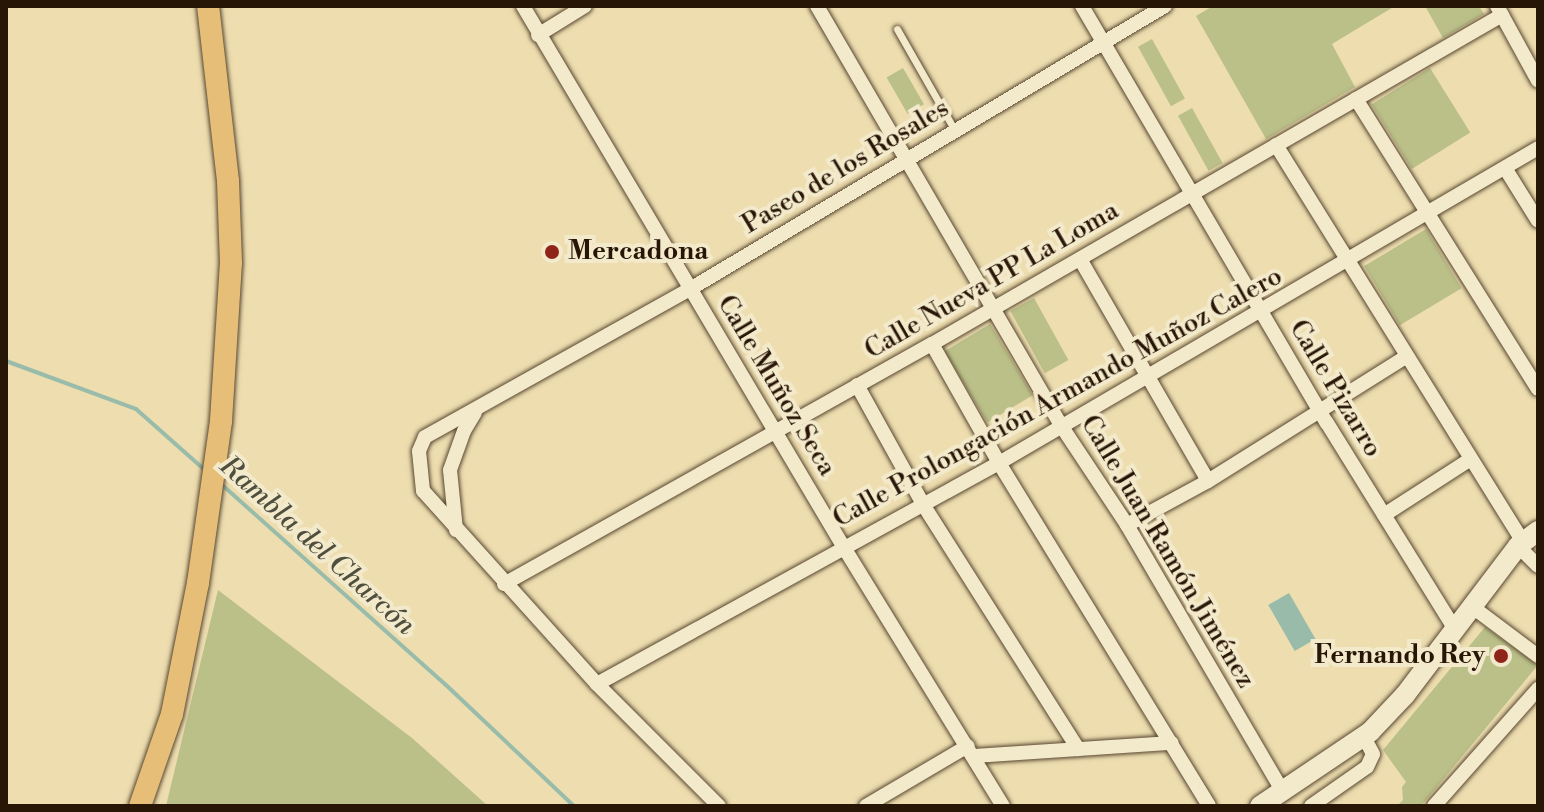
<!DOCTYPE html>
<html>
<head>
<meta charset="utf-8">
<style>
	body { margin:0 }
	#map { position:relative; width:1544px; height:812px; overflow:hidden; background:#edddaf; font-family:"Libre Bodoni",serif }
	div>[style] { position:absolute }
	.green>* { inset:0; background:#bbc089; transform-origin:0 0 }
	.water>* { inset:0; background:#99bcaa; transform-origin:0 0 }
	.stream>* { height:4px; margin:-2px; padding:0 2px; transform-origin:2px; border-radius:2px; background:#99bcaa }
	.roads { filter:drop-shadow(0 0 2px #584730) drop-shadow(0 0 2px #584730) }
	.lane>* { height:7px; margin:-3.5px; padding:0 3.5px; transform-origin:3.5px; border-radius:3.5px; background:#f3e9cb }
	.street>* { height:14px; margin:-7px; padding:0 7px; transform-origin:7px; border-radius:7px; background:#f3e9cb }
	.secondary>* { height:20px; margin:-10px; padding:0 10px; transform-origin:10px; border-radius:10px; background:#f3e9cb }
	.primary>* { height:22px; margin:-11px; padding:0 11px; transform-origin:11px; border-radius:11px; background:#e6be78 }
	.dots>* { width:22px; height:22px; translate:-50% -50%; box-sizing:border-box; border:4px solid #f3e9cb; border-radius:50% }
	span { translate:-50% -50%; white-space:nowrap; text-align:center; line-height:1.15; -webkit-text-stroke:8px #f3e9cb; paint-order:stroke }
	.street-label { font-size:26px; color:#271506 }
	.poi-label { font-size:26px; color:#271506; font-weight:700 }
	.left { translate:0 -50%; text-align:left }
	.right { translate:-100% -50%; text-align:right }
	.water-label { font-size:28px; color:#4f4f3f; font-style:italic }
	.frame { position:absolute; inset:0; border:8px solid #271506; pointer-events:none }
</style>
</head>
<body>
<div id="map">
	<div class="green">
		<div style="clip-path:polygon(1213px 6px,1395px 6px,1332px 44px,1355px 87px,1266px 139px,1196px 16px)"></div>
		<div style="clip-path:polygon(1425px 6px,1479px 6px,1484px 14px,1443px 38px)"></div>
		<div style="left:1152px;top:39px;width:68px;height:16px;rotate:61deg"></div>
		<div style="left:903px;top:68px;width:42px;height:19px;rotate:60deg"></div>
		<div style="left:1430px;top:68px;width:76px;height:69px;rotate:58deg"></div>
		<div style="left:1192px;top:108px;width:63px;height:16px;rotate:61deg"></div>
		<div style="left:1426px;top:229px;width:69px;height:72px;rotate:59deg"></div>
		<div style="left:1034px;top:298px;width:71px;height:27px;rotate:61deg"></div>
		<div style="left:990px;top:324px;width:83px;height:53px;rotate:59deg"></div>
		<div style="clip-path:polygon(218px 590px,412px 738px,488px 806px,166px 806px)"></div>
		<div style="clip-path:polygon(1485px 627px,1538px 665px,1421px 806px,1397px 806px,1403px 800px,1402px 787px,1406px 782px,1383px 750px)"></div>
	</div>
	<div class="water">
		<div style="left:1289px;top:593px;width:53px;height:24px;rotate:60deg"></div>
	</div>
	<div class="stream">
		<div style="left:6px;top:361px;width:139px;rotate:20.3deg"></div>
		<div style="left:136px;top:409px;width:95px;rotate:41.6deg"></div>
		<div style="left:220px;top:483px;width:303px;rotate:41.8deg"></div>
		<div style="left:446px;top:685px;width:176px;rotate:43.4deg"></div>
	</div>
	<div class="roads">
		<div class="lane">
			<div style="left:897px;top:29px;width:115px;rotate:60.3deg"></div>
		</div>
		<div class="street">
			<div style="left:523px;top:6px;width:628px;rotate:59.35deg"></div>
			<div style="left:843px;top:546px;width:305px;rotate:58.4deg"></div>
			<div style="left:817px;top:6px;width:487px;rotate:59.8deg"></div>
			<div style="left:1062px;top:427px;width:118px;rotate:56.4deg"></div>
			<div style="left:1127px;top:525px;width:309px;rotate:59.7deg"></div>
			<div style="left:1082px;top:6px;width:484px;rotate:59.6deg"></div>
			<div style="left:1327px;top:423px;width:241px;rotate:58.2deg"></div>
			<div style="left:1497px;top:6px;width:85px;rotate:61.3deg"></div>
			<div style="left:538px;top:35px;width:55px;rotate:-31.7deg"></div>
			<div style="left:1356px;top:99px;width:342px;rotate:57.9deg"></div>
			<div style="left:1276px;top:145px;width:468px;rotate:58.1deg"></div>
			<div style="left:1505px;top:168px;width:62px;rotate:58.1deg"></div>
			<div style="left:1080px;top:259px;width:256px;rotate:60deg"></div>
			<div style="left:932px;top:344px;width:137px;rotate:60.6deg"></div>
			<div style="left:999px;top:463px;width:402px;rotate:58.5deg"></div>
			<div style="left:857px;top:385px;width:138px;rotate:61deg"></div>
			<div style="left:924px;top:506px;width:288px;rotate:57.6deg"></div>
			<div style="left:1384px;top:515px;width:103px;rotate:-32.8deg"></div>
			<div style="left:1127px;top:525px;width:92px;rotate:-28.5deg"></div>
			<div style="left:1208px;top:481px;width:234px;rotate:-32.1deg"></div>
			<div style="left:456px;top:530px;width:60px;rotate:-95.7deg"></div>
			<div style="left:450px;top:470px;width:41px;rotate:-70.3deg"></div>
			<div style="left:464px;top:431px;width:21px;rotate:-59deg"></div>
			<div style="left:1518px;top:546px;width:28px;rotate:45deg"></div>
			<div style="left:504px;top:584px;width:491px;rotate:-29.3deg"></div>
			<div style="left:932px;top:344px;width:658px;rotate:-29.99deg"></div>
			<div style="left:1470px;top:605px;width:85px;rotate:36.9deg"></div>
			<div style="left:597px;top:684px;width:459px;rotate:-28.8deg"></div>
			<div style="left:999px;top:463px;width:624px;rotate:-30.3deg"></div>
			<div style="left:974px;top:756px;width:198px;rotate:-3.8deg"></div>
			<div style="left:719px;top:806px;width:173px;rotate:-135deg"></div>
			<div style="left:597px;top:684px;width:260px;rotate:-132deg"></div>
			<div style="left:423px;top:491px;width:40px;rotate:-95.7deg"></div>
			<div style="left:419px;top:451px;width:15px;rotate:-67deg"></div>
			<div style="left:425px;top:437px;width:304px;rotate:-29.2deg"></div>
			<div style="left:690px;top:289px;width:553px;rotate:-30.79deg"></div>
			<div style="left:866px;top:806px;width:118px;rotate:-30.5deg"></div>
			<div style="left:1311px;top:806px;width:68px;rotate:-34.9deg"></div>
			<div style="left:1367px;top:767px;width:14px;rotate:-65deg"></div>
			<div style="left:1373px;top:754px;width:19px;rotate:-118deg"></div>
			<div style="left:1434px;top:806px;width:157px;rotate:-48.4deg"></div>
		</div>
		<div class="secondary">
			<div style="left:1260px;top:806px;width:133px;rotate:-33.9deg"></div>
			<div style="left:1370px;top:732px;width:51px;rotate:-46.6deg"></div>
			<div style="left:1405px;top:695px;width:187px;rotate:-52.8deg"></div>
			<div style="left:1518px;top:546px;width:25px;rotate:-37deg"></div>
		</div>
		<div class="primary">
			<div style="left:140px;top:806px;width:97px;rotate:-70.8deg"></div>
			<div style="left:172px;top:714px;width:134px;rotate:-78.8deg"></div>
			<div style="left:198px;top:583px;width:164px;rotate:-81.9deg"></div>
			<div style="left:221px;top:421px;width:158px;rotate:-86.4deg"></div>
			<div style="left:231px;top:263px;width:82px;rotate:-92.1deg"></div>
			<div style="left:228px;top:181px;width:176px;rotate:-96.5deg"></div>
		</div>
	</div>
	<div class="dots">
		<div style="left:552px;top:252px;background:#8f2418"></div>
		<div style="left:1501px;top:656px;background:#8f2418"></div>
	</div>
	<div class="street-label">
		<span style="left:846px;top:167px;rotate:-31deg">Paseo de los Rosales</span>
		<span style="left:992px;top:281px;rotate:-30deg">Calle Nueva PP La Loma</span>
		<span style="left:776px;top:386px;rotate:59deg">Calle Muñoz Seca</span>
		<span style="left:1335px;top:389px;rotate:59deg">Calle Pizarro</span>
		<span style="left:1058px;top:398px;rotate:-29deg">Calle Prolongación Armando Muñoz Calero</span>
		<span style="left:1167px;top:552px;rotate:59deg">Calle Juan Ramón Jiménez</span>
	</div>
	<div class="poi-label">
		<span class="left" style="left:568px;top:252px">Mercadona</span>
		<span class="right" style="left:1485px;top:656px">Fernando Rey</span>
	</div>
	<div class="water-label">
		<span style="left:317px;top:546px;rotate:42deg">Rambla del Charcón</span>
	</div>
	<div class="frame"></div>
</div>
</body>
</html>
